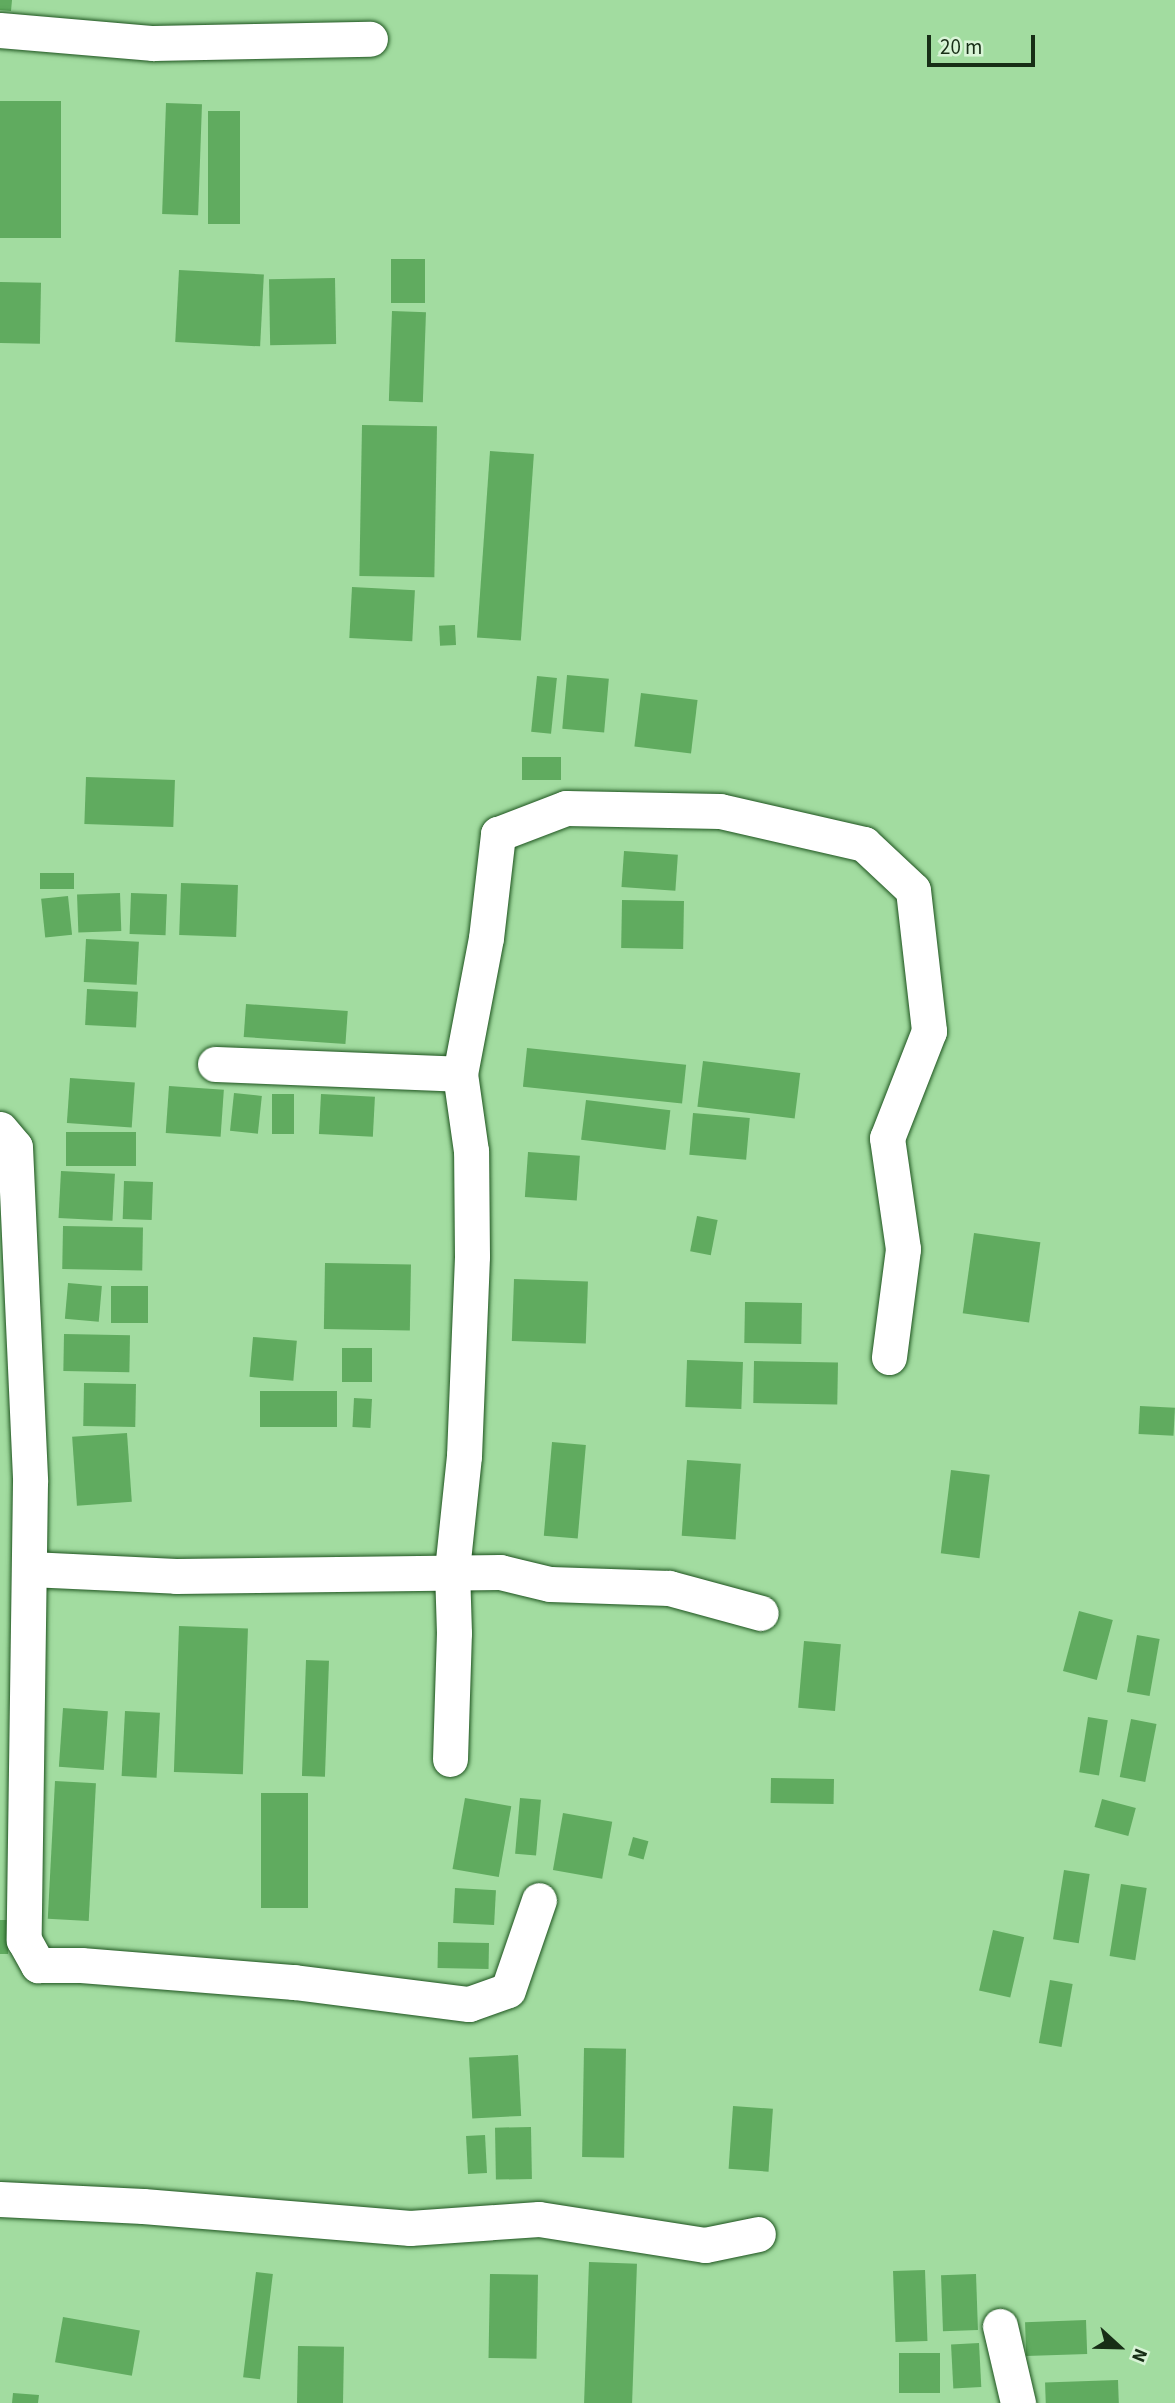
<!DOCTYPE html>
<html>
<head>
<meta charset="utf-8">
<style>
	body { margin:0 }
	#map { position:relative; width:1175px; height:2403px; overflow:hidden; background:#a2dca0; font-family:"Source Sans 3",sans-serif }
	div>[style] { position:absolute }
	.building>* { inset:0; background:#60ab5f; transform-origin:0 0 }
	.roads { filter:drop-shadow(0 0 2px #1e541f) drop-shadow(0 0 2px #1e541f) }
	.street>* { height:35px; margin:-17.5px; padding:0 17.5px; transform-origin:17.5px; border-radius:17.5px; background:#fff }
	span { translate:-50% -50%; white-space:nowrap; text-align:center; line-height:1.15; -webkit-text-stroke:5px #d8f4d6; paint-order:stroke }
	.north { position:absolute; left:1084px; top:2312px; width:70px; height:70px; -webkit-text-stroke:5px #d8f4d6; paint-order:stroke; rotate:112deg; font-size:19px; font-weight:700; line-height:28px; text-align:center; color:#172e16 }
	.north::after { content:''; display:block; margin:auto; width:24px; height:32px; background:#172e16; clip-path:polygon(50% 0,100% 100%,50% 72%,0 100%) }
	.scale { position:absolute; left:927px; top:35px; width:108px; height:32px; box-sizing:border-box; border:4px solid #172e16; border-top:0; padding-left:9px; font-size:21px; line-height:24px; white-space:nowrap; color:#172e16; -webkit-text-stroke:5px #d8f4d6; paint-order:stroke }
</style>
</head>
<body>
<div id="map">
	<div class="building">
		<div style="clip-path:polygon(0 0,12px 0,11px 11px,0 10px)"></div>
		<div style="left:0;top:101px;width:61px;height:137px"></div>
		<div style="left:166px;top:103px;width:36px;height:111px;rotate:2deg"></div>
		<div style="left:208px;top:111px;width:32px;height:113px"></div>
		<div style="left:391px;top:259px;width:34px;height:44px"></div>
		<div style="left:179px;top:270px;width:85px;height:72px;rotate:3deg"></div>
		<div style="left:335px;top:278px;width:66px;height:66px;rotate:89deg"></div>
		<div style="left:0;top:282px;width:41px;height:61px;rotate:1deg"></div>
		<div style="left:392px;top:311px;width:34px;height:90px;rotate:2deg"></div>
		<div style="left:362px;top:425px;width:75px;height:151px;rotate:1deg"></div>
		<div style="left:490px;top:451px;width:44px;height:187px;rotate:4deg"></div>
		<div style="left:352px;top:587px;width:63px;height:51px;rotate:3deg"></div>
		<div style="left:455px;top:625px;width:20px;height:16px;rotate:87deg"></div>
		<div style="left:567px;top:675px;width:42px;height:54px;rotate:5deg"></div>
		<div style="left:537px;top:676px;width:20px;height:56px;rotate:6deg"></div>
		<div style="left:641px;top:693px;width:57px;height:54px;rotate:7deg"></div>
		<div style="left:522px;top:757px;width:39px;height:23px"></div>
		<div style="left:86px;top:777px;width:89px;height:47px;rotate:2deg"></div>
		<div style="left:624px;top:851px;width:54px;height:36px;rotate:4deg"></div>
		<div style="left:74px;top:873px;width:16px;height:34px;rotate:90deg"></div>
		<div style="left:181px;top:883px;width:57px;height:52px;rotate:2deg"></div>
		<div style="left:120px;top:893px;width:38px;height:43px;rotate:88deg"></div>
		<div style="left:131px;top:893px;width:36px;height:41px;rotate:2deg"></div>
		<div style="left:68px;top:896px;width:39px;height:27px;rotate:84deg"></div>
		<div style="left:622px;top:900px;width:62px;height:48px;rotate:1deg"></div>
		<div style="left:86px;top:939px;width:53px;height:43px;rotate:3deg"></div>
		<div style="left:87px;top:989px;width:51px;height:36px;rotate:3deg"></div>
		<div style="left:246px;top:1004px;width:102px;height:33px;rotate:4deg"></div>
		<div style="left:527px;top:1048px;width:160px;height:39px;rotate:6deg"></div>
		<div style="left:703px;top:1061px;width:98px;height:46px;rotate:7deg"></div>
		<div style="left:70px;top:1078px;width:65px;height:45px;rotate:4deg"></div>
		<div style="left:169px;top:1086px;width:55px;height:47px;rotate:4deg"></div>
		<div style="left:234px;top:1093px;width:28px;height:38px;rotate:6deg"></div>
		<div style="left:272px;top:1094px;width:22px;height:40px"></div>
		<div style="left:321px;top:1094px;width:54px;height:40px;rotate:3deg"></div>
		<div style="left:586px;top:1100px;width:85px;height:40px;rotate:7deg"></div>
		<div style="left:693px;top:1113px;width:57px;height:42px;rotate:5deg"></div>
		<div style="left:66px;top:1132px;width:70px;height:34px"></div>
		<div style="left:528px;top:1152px;width:52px;height:45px;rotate:4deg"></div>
		<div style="left:61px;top:1171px;width:54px;height:47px;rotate:3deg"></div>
		<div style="left:124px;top:1181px;width:29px;height:38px;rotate:2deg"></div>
		<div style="left:697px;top:1216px;width:21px;height:36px;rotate:11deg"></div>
		<div style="left:63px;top:1226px;width:80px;height:43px;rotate:1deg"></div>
		<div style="left:974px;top:1233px;width:67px;height:81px;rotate:8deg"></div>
		<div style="left:325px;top:1263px;width:86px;height:66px;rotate:1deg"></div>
		<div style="left:514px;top:1279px;width:74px;height:62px;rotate:2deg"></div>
		<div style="left:68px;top:1283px;width:34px;height:36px;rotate:5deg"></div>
		<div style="left:111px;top:1286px;width:37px;height:37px"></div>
		<div style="left:745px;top:1302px;width:57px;height:41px;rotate:1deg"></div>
		<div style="left:64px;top:1334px;width:66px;height:37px;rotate:1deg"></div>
		<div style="left:253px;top:1337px;width:44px;height:40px;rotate:5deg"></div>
		<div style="left:342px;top:1348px;width:30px;height:34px"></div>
		<div style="left:687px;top:1360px;width:56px;height:47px;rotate:2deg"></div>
		<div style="left:754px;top:1361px;width:84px;height:42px;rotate:1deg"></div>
		<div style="left:84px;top:1383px;width:52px;height:43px;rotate:1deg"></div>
		<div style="left:260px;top:1391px;width:77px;height:36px"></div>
		<div style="left:354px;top:1398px;width:18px;height:29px;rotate:3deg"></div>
		<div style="left:1140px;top:1406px;width:35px;height:28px;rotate:3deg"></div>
		<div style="left:127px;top:1433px;width:69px;height:55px;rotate:86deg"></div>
		<div style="left:552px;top:1442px;width:34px;height:94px;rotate:5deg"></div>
		<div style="left:687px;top:1460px;width:54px;height:76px;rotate:4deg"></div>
		<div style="left:951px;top:1470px;width:39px;height:84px;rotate:7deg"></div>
		<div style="left:1079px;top:1611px;width:35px;height:62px;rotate:15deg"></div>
		<div style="left:179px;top:1626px;width:69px;height:146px;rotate:2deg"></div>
		<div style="left:1137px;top:1635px;width:23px;height:58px;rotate:10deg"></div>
		<div style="left:804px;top:1641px;width:37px;height:67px;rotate:5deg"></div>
		<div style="left:306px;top:1660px;width:23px;height:116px;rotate:2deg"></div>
		<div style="left:63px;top:1708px;width:45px;height:59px;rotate:4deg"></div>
		<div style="left:125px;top:1711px;width:35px;height:65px;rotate:3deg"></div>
		<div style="left:1088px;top:1717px;width:20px;height:56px;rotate:9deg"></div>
		<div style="left:1131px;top:1719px;width:26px;height:59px;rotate:11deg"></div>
		<div style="left:771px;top:1778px;width:63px;height:25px;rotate:1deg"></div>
		<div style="left:55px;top:1781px;width:41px;height:138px;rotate:3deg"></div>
		<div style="left:261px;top:1793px;width:47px;height:115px"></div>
		<div style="left:465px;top:1798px;width:47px;height:72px;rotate:10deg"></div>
		<div style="left:520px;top:1798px;width:21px;height:56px;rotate:5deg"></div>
		<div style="left:1102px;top:1799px;width:35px;height:29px;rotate:15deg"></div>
		<div style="left:563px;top:1813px;width:50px;height:58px;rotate:10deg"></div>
		<div style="left:633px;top:1837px;width:16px;height:19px;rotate:15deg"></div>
		<div style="left:1064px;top:1870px;width:26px;height:70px;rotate:9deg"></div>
		<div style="left:1121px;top:1884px;width:26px;height:73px;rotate:9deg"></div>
		<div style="left:455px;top:1888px;width:41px;height:35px;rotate:3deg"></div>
		<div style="clip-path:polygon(0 1920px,10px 1920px,8px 1954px,0 1954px)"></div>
		<div style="left:993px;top:1930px;width:32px;height:62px;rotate:13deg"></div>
		<div style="left:438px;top:1942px;width:51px;height:26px;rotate:1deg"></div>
		<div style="left:1050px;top:1980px;width:23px;height:64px;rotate:10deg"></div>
		<div style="left:584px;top:2048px;width:42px;height:109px;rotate:1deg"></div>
		<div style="left:518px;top:2055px;width:61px;height:49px;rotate:87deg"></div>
		<div style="left:733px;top:2106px;width:40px;height:63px;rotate:4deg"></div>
		<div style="left:531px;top:2127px;width:52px;height:36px;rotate:89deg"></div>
		<div style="left:485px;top:2135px;width:38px;height:19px;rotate:87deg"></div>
		<div style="left:589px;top:2262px;width:48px;height:141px;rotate:2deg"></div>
		<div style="left:925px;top:2270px;width:71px;height:32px;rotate:88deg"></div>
		<div style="left:256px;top:2272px;width:17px;height:106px;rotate:7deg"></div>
		<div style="left:490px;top:2274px;width:48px;height:84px;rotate:1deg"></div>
		<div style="left:976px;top:2274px;width:56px;height:35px;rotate:88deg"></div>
		<div style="left:63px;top:2317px;width:78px;height:46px;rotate:10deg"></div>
		<div style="left:1086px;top:2320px;width:34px;height:61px;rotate:88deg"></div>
		<div style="left:979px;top:2343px;width:44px;height:28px;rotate:87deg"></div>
		<div style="left:298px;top:2346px;width:46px;height:57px;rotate:1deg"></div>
		<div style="left:899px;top:2353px;width:41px;height:40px"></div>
		<div style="left:1118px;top:2380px;width:23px;height:73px;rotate:88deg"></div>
		<div style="clip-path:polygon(13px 2393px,39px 2395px,38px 2403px,12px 2403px)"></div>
	</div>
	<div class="roads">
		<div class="street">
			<div style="left:0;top:30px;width:154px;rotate:4.9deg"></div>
			<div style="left:153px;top:43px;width:217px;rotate:-1.1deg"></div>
			<div style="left:215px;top:1064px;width:245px;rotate:2.3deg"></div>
			<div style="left:0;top:1129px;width:23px;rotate:50deg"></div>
			<div style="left:15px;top:1147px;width:335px;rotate:87.4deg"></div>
			<div style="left:30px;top:1482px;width:458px;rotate:90.8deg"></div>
			<div style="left:24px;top:1940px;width:29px;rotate:61deg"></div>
			<div style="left:38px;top:1965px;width:43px"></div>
			<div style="left:81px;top:1965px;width:214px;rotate:4.6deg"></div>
			<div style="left:294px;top:1982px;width:176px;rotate:7.2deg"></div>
			<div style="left:469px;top:2004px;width:41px;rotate:-19.7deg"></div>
			<div style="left:508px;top:1990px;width:95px;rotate:-71deg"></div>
			<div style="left:30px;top:1569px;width:146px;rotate:2.7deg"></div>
			<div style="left:176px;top:1576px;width:324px;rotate:-0.7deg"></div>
			<div style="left:500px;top:1572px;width:51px;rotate:13.5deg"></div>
			<div style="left:550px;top:1584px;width:119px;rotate:1.9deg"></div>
			<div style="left:669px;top:1588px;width:95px;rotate:15.2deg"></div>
			<div style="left:450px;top:1759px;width:126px;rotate:-88.2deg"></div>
			<div style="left:454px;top:1633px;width:63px;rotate:-91.8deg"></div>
			<div style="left:452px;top:1570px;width:115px;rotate:-84deg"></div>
			<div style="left:464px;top:1456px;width:200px;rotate:-87.7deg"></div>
			<div style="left:472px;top:1256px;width:105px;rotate:-90.5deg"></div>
			<div style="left:471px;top:1151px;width:78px;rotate:-98.1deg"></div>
			<div style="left:460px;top:1074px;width:138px;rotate:-79.2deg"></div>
			<div style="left:486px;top:938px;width:105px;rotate:-83.4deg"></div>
			<div style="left:498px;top:834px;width:73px;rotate:-20.9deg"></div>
			<div style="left:566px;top:808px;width:154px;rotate:1.1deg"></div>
			<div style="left:720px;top:811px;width:148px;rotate:12.9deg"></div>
			<div style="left:864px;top:844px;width:67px;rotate:43.2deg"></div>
			<div style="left:913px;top:890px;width:142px;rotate:83.5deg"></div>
			<div style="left:929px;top:1031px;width:115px;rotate:111.4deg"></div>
			<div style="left:887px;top:1138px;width:112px;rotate:81.8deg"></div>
			<div style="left:903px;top:1249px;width:109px;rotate:97.4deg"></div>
			<div style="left:0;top:2199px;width:143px;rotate:2.8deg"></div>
			<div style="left:143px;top:2206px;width:268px;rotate:4.7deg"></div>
			<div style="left:410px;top:2228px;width:129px;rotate:-4deg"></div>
			<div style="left:539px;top:2219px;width:168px;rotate:8.9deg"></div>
			<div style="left:705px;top:2245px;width:54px;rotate:-11.7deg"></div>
			<div style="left:1000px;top:2326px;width:79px;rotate:76.8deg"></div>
		</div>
	</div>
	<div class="north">N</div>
	<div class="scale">20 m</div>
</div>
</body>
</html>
